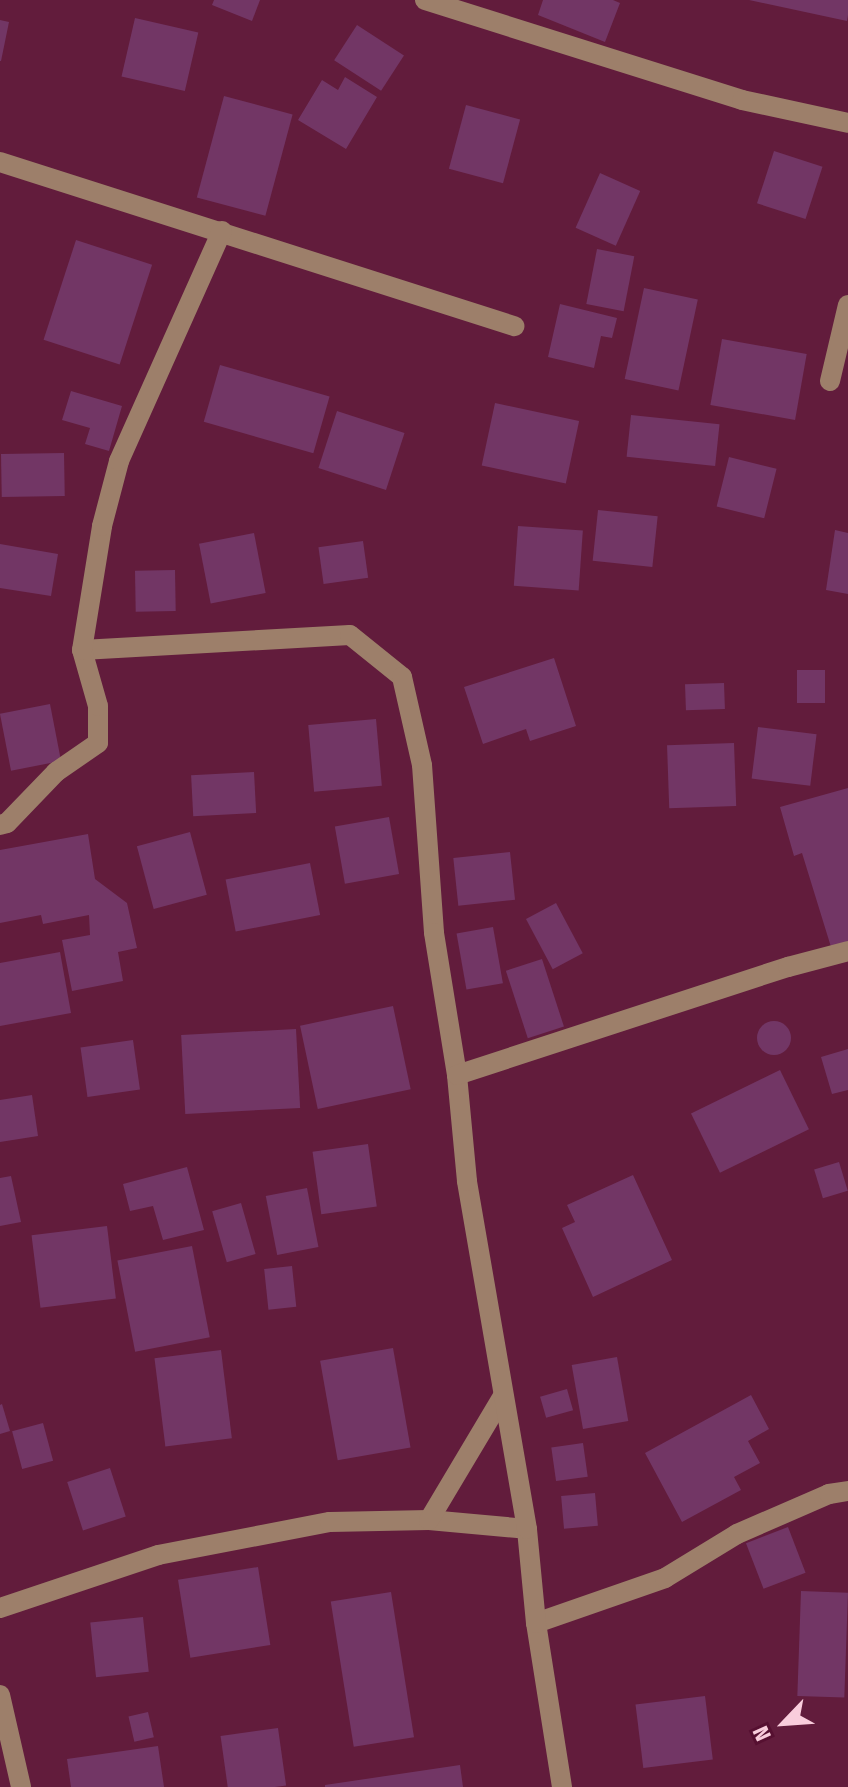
<!DOCTYPE html>
<html>
<head>
<meta charset="utf-8">
<style>
	body { margin:0 }
	#map { position:relative; width:848px; height:1787px; overflow:hidden; background:#621c3c; font-family:"Fira Sans Condensed",sans-serif }
	div>[style] { position:absolute }
	.building>* { inset:0; background:#723665; transform-origin:0 0 }
	.round { border-radius:50% }
	.minor>* { height:20px; margin:-10px; padding:0 10px; transform-origin:10px; border-radius:10px; background:#9d7f6a }
	span { translate:-50% -50%; white-space:nowrap; text-align:center; line-height:1.15; -webkit-text-stroke:8px #561031; paint-order:stroke }
	.north { position:absolute; left:744px; top:1683px; width:80px; height:80px; -webkit-text-stroke:6px #561031; paint-order:stroke; rotate:245deg; font-size:22px; font-weight:700; line-height:32px; text-align:center; color:#f9cddc }
	.north::after { content:''; display:block; margin:auto; width:28px; height:36px; background:#f9cddc; clip-path:polygon(50% 0,100% 100%,50% 72%,0 100%) }
</style>
</head>
<body>
<div id="map">
	<div class="building">
		<div style="clip-path:polygon(214px 0,260px 0,252px 21px,212px 5px)"></div>
		<div style="clip-path:polygon(543px 0,613px 0,620px 3px,605px 42px,538px 15px)"></div>
		<div style="clip-path:polygon(749px 0,848px 0,848px 15px,847px 21px)"></div>
		<div style="left:135px;top:18px;width:65px;height:60px;rotate:13deg"></div>
		<div style="clip-path:polygon(0 20px,9px 22px,1px 61px,0 61px)"></div>
		<div style="left:357px;top:25px;width:56px;height:42px;rotate:33deg"></div>
		<div style="clip-path:polygon(345px 77px,377px 97px,346px 149px,298px 120px,322px 80px,338px 90px)"></div>
		<div style="left:224px;top:96px;width:71px;height:105px;rotate:15deg"></div>
		<div style="left:466px;top:105px;width:56px;height:66px;rotate:15deg"></div>
		<div style="left:774px;top:151px;width:51px;height:55px;rotate:18deg"></div>
		<div style="left:600px;top:173px;width:44px;height:60px;rotate:24deg"></div>
		<div style="left:76px;top:240px;width:80px;height:105px;rotate:18deg"></div>
		<div style="left:597px;top:249px;width:38px;height:56px;rotate:11deg"></div>
		<div style="left:644px;top:288px;width:55px;height:93px;rotate:12deg"></div>
		<div style="clip-path:polygon(560px 304px,617px 318px,612px 338px,601px 336px,594px 368px,548px 357px)"></div>
		<div style="left:722px;top:339px;width:86px;height:67px;rotate:10deg"></div>
		<div style="left:220px;top:365px;width:114px;height:59px;rotate:16deg"></div>
		<div style="clip-path:polygon(71px 391px,122px 406px,109px 451px,85px 444px,90px 428px,62px 420px)"></div>
		<div style="left:495px;top:403px;width:86px;height:64px;rotate:12deg"></div>
		<div style="left:337px;top:411px;width:71px;height:60px;rotate:18deg"></div>
		<div style="left:631px;top:415px;width:89px;height:42px;rotate:6deg"></div>
		<div style="left:64px;top:453px;width:43px;height:63px;rotate:89deg"></div>
		<div style="left:729px;top:457px;width:49px;height:51px;rotate:14deg"></div>
		<div style="left:598px;top:510px;width:60px;height:51px;rotate:6deg"></div>
		<div style="left:518px;top:526px;width:65px;height:60px;rotate:4deg"></div>
		<div style="clip-path:polygon(835px 530px,848px 533px,848px 594px,826px 590px)"></div>
		<div style="left:254px;top:533px;width:61px;height:56px;rotate:79deg"></div>
		<div style="left:363px;top:541px;width:37px;height:45px;rotate:82deg"></div>
		<div style="clip-path:polygon(0 544px,58px 554px,51px 596px,0 588px)"></div>
		<div style="left:175px;top:570px;width:41px;height:40px;rotate:89deg"></div>
		<div style="clip-path:polygon(554px 658px,576px 726px,530px 741px,526px 729px,483px 744px,464px 687px)"></div>
		<div style="left:797px;top:670px;width:28px;height:33px"></div>
		<div style="left:724px;top:683px;width:26px;height:39px;rotate:88deg"></div>
		<div style="left:50px;top:704px;width:58px;height:51px;rotate:79deg"></div>
		<div style="left:376px;top:719px;width:67px;height:68px;rotate:85deg"></div>
		<div style="left:758px;top:727px;width:59px;height:52px;rotate:7deg"></div>
		<div style="left:734px;top:743px;width:63px;height:67px;rotate:88deg"></div>
		<div style="left:254px;top:772px;width:41px;height:63px;rotate:87deg"></div>
		<div style="clip-path:polygon(848px 788px,848px 942px,831px 947px,802px 853px,794px 856px,780px 807px)"></div>
		<div style="left:389px;top:817px;width:58px;height:55px;rotate:80deg"></div>
		<div style="left:190px;top:832px;width:65px;height:55px;rotate:75deg"></div>
		<div style="clip-path:polygon(88px 834px,95px 879px,127px 903px,137px 948px,118px 952px,123px 981px,72px 991px,62px 940px,90px 935px,89px 915px,43px 924px,41px 915px,0 923px,0 850px)"></div>
		<div style="left:510px;top:852px;width:48px;height:57px;rotate:84deg"></div>
		<div style="left:310px;top:863px;width:53px;height:86px;rotate:79deg"></div>
		<div style="left:556px;top:903px;width:57px;height:34px;rotate:62deg"></div>
		<div style="left:493px;top:927px;width:57px;height:37px;rotate:80deg"></div>
		<div style="clip-path:polygon(60px 952px,71px 1013px,0 1026px,0 963px)"></div>
		<div style="left:542px;top:959px;width:71px;height:38px;rotate:72deg"></div>
		<div style="left:393px;top:1006px;width:85px;height:95px;rotate:78deg"></div>
		<div class="round" style="left:757px;top:1021px;width:34px;height:34px"></div>
		<div style="left:296px;top:1029px;width:79px;height:115px;rotate:87deg"></div>
		<div style="left:133px;top:1040px;width:50px;height:53px;rotate:82deg"></div>
		<div style="clip-path:polygon(848px 1049px,848px 1090px,832px 1094px,821px 1057px)"></div>
		<div style="left:780px;top:1070px;width:66px;height:99px;rotate:64deg"></div>
		<div style="clip-path:polygon(32px 1095px,38px 1136px,0 1142px,0 1100px)"></div>
		<div style="left:368px;top:1144px;width:63px;height:56px;rotate:82deg"></div>
		<div style="left:839px;top:1162px;width:30px;height:26px;rotate:73deg"></div>
		<div style="clip-path:polygon(187px 1167px,204px 1230px,163px 1240px,153px 1206px,130px 1211px,123px 1184px)"></div>
		<div style="clip-path:polygon(633px 1175px,672px 1260px,593px 1297px,562px 1228px,575px 1222px,567px 1205px)"></div>
		<div style="clip-path:polygon(11px 1176px,21px 1222px,0 1226px,0 1178px)"></div>
		<div style="left:307px;top:1188px;width:60px;height:42px;rotate:79deg"></div>
		<div style="left:241px;top:1203px;width:53px;height:30px;rotate:74deg"></div>
		<div style="left:107px;top:1226px;width:73px;height:76px;rotate:83deg"></div>
		<div style="left:192px;top:1246px;width:93px;height:76px;rotate:79deg"></div>
		<div style="left:292px;top:1266px;width:41px;height:28px;rotate:84deg"></div>
		<div style="left:393px;top:1348px;width:101px;height:74px;rotate:80deg"></div>
		<div style="left:221px;top:1350px;width:89px;height:67px;rotate:83deg"></div>
		<div style="left:617px;top:1357px;width:65px;height:46px;rotate:80deg"></div>
		<div style="left:567px;top:1389px;width:22px;height:28px;rotate:74deg"></div>
		<div style="clip-path:polygon(751px 1395px,769px 1429px,748px 1441px,760px 1463px,734px 1477px,741px 1490px,682px 1522px,645px 1453px)"></div>
		<div style="clip-path:polygon(2px 1404px,10px 1431px,0 1434px,0 1405px)"></div>
		<div style="left:43px;top:1423px;width:39px;height:32px;rotate:75deg"></div>
		<div style="left:583px;top:1443px;width:34px;height:32px;rotate:82deg"></div>
		<div style="left:110px;top:1468px;width:51px;height:45px;rotate:72deg"></div>
		<div style="left:595px;top:1493px;width:33px;height:34px;rotate:85deg"></div>
		<div style="left:788px;top:1527px;width:49px;height:45px;rotate:69deg"></div>
		<div style="left:258px;top:1567px;width:79px;height:81px;rotate:81deg"></div>
		<div style="left:801px;top:1591px;width:47px;height:105px;rotate:2deg"></div>
		<div style="left:391px;top:1592px;width:147px;height:61px;rotate:81deg"></div>
		<div style="left:143px;top:1617px;width:55px;height:53px;rotate:84deg"></div>
		<div style="left:705px;top:1696px;width:64px;height:70px;rotate:83deg"></div>
		<div style="left:148px;top:1712px;width:26px;height:20px;rotate:77deg"></div>
		<div style="left:278px;top:1728px;width:58px;height:58px;rotate:82deg"></div>
		<div style="clip-path:polygon(158px 1746px,164px 1787px,71px 1787px,67px 1759px)"></div>
		<div style="clip-path:polygon(460px 1765px,463px 1787px,325px 1787px,325px 1785px)"></div>
	</div>
	<div class="minor">
		<div style="left:425px;top:0;width:332px;rotate:17.5deg"></div>
		<div style="left:742px;top:100px;width:108px;rotate:12.2deg"></div>
		<div style="left:0;top:162px;width:540px;rotate:17.7deg"></div>
		<div style="left:830px;top:381px;width:78px;rotate:-76.7deg"></div>
		<div style="left:82px;top:650px;width:268px;rotate:-3.2deg"></div>
		<div style="left:350px;top:635px;width:67px;rotate:38.9deg"></div>
		<div style="left:402px;top:677px;width:90px;rotate:77.2deg"></div>
		<div style="left:422px;top:765px;width:168px;rotate:85.9deg"></div>
		<div style="left:434px;top:933px;width:144px;rotate:80.8deg"></div>
		<div style="left:0;top:825px;width:7px;rotate:-16deg"></div>
		<div style="left:7px;top:823px;width:71px;rotate:-46.1deg"></div>
		<div style="left:56px;top:772px;width:51px;rotate:-34.6deg"></div>
		<div style="left:98px;top:743px;width:37px;rotate:-90deg"></div>
		<div style="left:98px;top:706px;width:58px;rotate:-105.9deg"></div>
		<div style="left:82px;top:650px;width:126px;rotate:-80.8deg"></div>
		<div style="left:102px;top:526px;width:67px;rotate:-75.3deg"></div>
		<div style="left:119px;top:461px;width:252px;rotate:-65.9deg"></div>
		<div style="left:429px;top:1520px;width:98px;rotate:5.2deg"></div>
		<div style="left:0;top:1608px;width:167px;rotate:-18.5deg"></div>
		<div style="left:158px;top:1555px;width:175px;rotate:-10.9deg"></div>
		<div style="left:330px;top:1522px;width:99px;rotate:-1.2deg"></div>
		<div style="left:429px;top:1520px;width:144px;rotate:-59.2deg"></div>
		<div style="left:536px;top:1623px;width:137px;rotate:-19.2deg"></div>
		<div style="left:665px;top:1578px;width:84px;rotate:-31.4deg"></div>
		<div style="left:737px;top:1534px;width:100px;rotate:-23.5deg"></div>
		<div style="left:829px;top:1494px;width:19px;rotate:-9deg"></div>
		<div style="left:0;top:1695px;width:94px;rotate:77.1deg"></div>
		<div style="left:562px;top:1787px;width:166px;rotate:-99deg"></div>
		<div style="left:536px;top:1623px;width:94px;rotate:-95.5deg"></div>
		<div style="left:527px;top:1529px;width:353px;rotate:-99.8deg"></div>
		<div style="left:467px;top:1181px;width:106px;rotate:-95.4deg"></div>
		<div style="left:457px;top:1075px;width:348px;rotate:-18.1deg"></div>
		<div style="left:788px;top:967px;width:62px;rotate:-14.9deg"></div>
	</div>
	<div class="north">N</div>
</div>
</body>
</html>
